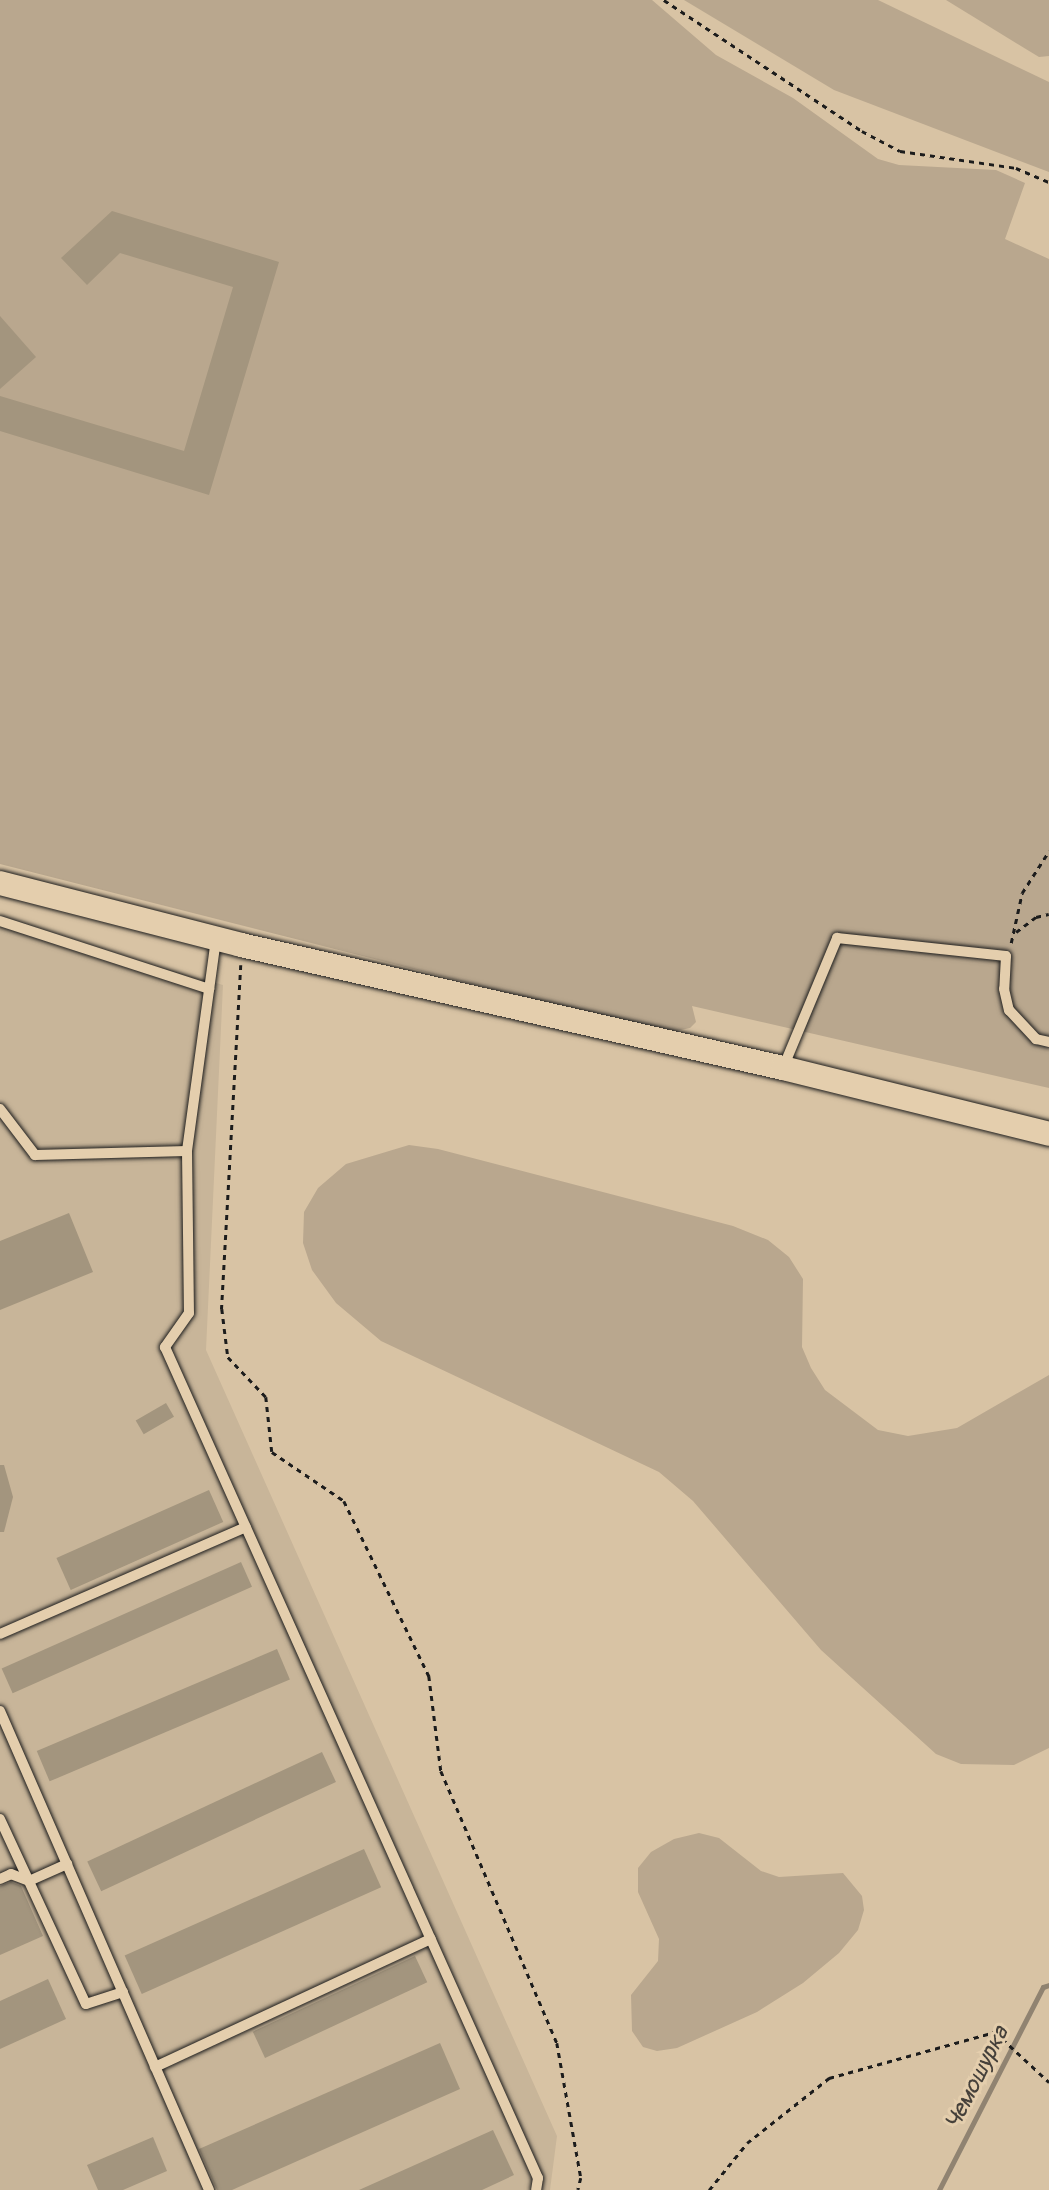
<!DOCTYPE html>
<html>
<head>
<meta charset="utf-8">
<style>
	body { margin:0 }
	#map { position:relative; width:1049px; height:2190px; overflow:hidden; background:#d8c3a4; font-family:Pangolin,sans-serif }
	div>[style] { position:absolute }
	.built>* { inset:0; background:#c8b599 }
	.green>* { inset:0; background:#b9a78e }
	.stream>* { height:5px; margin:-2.5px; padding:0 2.5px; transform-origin:2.5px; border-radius:2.5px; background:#908371 }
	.building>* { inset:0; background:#a3957e; transform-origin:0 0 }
	.path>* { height:2.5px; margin-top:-1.25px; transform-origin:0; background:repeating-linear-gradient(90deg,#1c1c1c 0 5px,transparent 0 10px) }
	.roads { filter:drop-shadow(0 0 2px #1c1c1c) drop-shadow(0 0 2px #1c1c1c) }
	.service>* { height:10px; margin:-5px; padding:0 5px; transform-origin:5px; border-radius:5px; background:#e4cead }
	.tertiary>* { height:24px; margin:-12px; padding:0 12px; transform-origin:12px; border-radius:12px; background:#e4cead }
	span { translate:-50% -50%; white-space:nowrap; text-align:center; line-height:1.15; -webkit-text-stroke:6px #e4cead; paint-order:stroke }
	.water-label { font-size:23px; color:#45403a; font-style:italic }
</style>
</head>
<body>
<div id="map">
	<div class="built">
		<div style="clip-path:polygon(0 921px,223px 985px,206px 1350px,557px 2136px,550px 2190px,0 2190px)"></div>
	</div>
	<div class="green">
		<div style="clip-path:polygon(0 0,652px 0,716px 55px,793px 98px,878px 159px,899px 165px,996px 170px,1025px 183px,1005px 239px,1049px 259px,1049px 1088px,692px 1006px,696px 1022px,690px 1028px,666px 1033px,0 864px)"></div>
		<div style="clip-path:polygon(684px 0,878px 0,1049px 82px,1049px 172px,834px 90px)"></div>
		<div style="clip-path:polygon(946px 0,1049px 0,1049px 56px,1039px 57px)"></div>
		<div style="clip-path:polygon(409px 1145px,438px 1149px,733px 1226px,768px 1240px,789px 1257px,803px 1279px,802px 1347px,811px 1368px,825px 1390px,878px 1430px,908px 1436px,957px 1428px,1049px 1375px,1049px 1748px,1014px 1765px,961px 1764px,936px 1754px,821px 1650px,693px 1501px,659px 1472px,381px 1341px,336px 1303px,312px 1270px,303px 1243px,304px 1212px,318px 1188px,346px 1164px)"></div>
		<div style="clip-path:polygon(699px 1833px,719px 1838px,761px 1871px,779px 1877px,843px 1873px,862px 1896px,864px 1910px,858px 1930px,839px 1953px,803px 1983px,757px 2012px,677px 2048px,657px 2051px,643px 2047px,632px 2031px,631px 1995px,658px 1961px,659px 1939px,638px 1892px,638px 1868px,651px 1852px,674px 1839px)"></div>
	</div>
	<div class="stream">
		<div style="left:939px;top:2190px;width:228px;rotate:-62.9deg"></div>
		<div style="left:1043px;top:1987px;width:6px;rotate:-18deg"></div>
	</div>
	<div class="building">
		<div style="clip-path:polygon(112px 211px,279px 262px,209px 495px,0 431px,0 396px,184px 451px,233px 287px,120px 253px,87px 285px,61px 258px)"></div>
		<div style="clip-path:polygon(0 316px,36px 357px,0 389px)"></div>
		<div style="clip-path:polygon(69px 1213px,93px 1272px,0 1310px,0 1241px)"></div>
		<div style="left:166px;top:1403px;width:16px;height:35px;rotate:60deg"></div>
		<div style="clip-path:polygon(0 1465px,4px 1465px,13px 1497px,4px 1532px,0 1532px)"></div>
		<div style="left:209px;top:1490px;width:35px;height:167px;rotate:66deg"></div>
		<div style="left:241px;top:1562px;width:27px;height:262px;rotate:66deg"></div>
		<div style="left:277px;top:1649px;width:33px;height:261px;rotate:67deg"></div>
		<div style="left:322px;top:1752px;width:33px;height:259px;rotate:65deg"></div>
		<div style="left:364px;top:1849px;width:42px;height:262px;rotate:66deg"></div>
		<div style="clip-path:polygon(11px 1882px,21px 1886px,43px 1936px,0 1955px,0 1886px)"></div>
		<div style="left:415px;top:1956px;width:29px;height:179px;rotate:65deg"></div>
		<div style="clip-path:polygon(48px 1979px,66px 2019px,0 2049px,0 2001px)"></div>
		<div style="clip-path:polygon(440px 2043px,460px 2089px,232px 2190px,217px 2190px,199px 2149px)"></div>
		<div style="clip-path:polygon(493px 2130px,514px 2175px,482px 2190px,359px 2190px)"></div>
		<div style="clip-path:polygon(153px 2137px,167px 2171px,123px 2190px,98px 2190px,87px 2165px)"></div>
	</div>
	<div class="path">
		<div style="left:664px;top:0;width:237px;rotate:33.5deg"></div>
		<div style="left:862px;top:131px;width:43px;rotate:27.8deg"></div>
		<div style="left:900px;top:151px;width:117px;rotate:8.3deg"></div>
		<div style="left:1016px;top:168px;width:36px;rotate:23deg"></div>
		<div style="left:1016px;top:932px;width:25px;rotate:-37deg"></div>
		<div style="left:1036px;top:917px;width:13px;rotate:-13deg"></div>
		<div style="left:1011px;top:943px;width:51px;rotate:-77.6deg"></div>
		<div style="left:1022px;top:893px;width:50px;rotate:-57.3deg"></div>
		<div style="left:241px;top:965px;width:345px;rotate:93.2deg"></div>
		<div style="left:222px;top:1309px;width:48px;rotate:82.9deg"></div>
		<div style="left:228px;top:1357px;width:55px;rotate:46.5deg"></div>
		<div style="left:266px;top:1397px;width:55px;rotate:83.8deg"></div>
		<div style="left:272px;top:1452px;width:87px;rotate:34.2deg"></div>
		<div style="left:344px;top:1501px;width:195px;rotate:64.1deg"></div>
		<div style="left:429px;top:1676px;width:96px;rotate:82.8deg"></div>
		<div style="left:441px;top:1771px;width:296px;rotate:66.9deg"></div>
		<div style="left:557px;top:2043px;width:137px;rotate:79.9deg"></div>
		<div style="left:581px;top:2178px;width:12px;rotate:104deg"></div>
		<div style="left:709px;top:2190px;width:60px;rotate:-51deg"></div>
		<div style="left:747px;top:2143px;width:105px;rotate:-38.4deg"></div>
		<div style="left:829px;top:2078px;width:172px;rotate:-15.5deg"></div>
		<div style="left:995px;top:2032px;width:74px;rotate:42.8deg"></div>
	</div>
	<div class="roads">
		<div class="service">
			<div style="left:0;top:921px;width:220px;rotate:18deg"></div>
			<div style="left:216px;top:939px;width:214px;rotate:97.8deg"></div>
			<div style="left:187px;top:1151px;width:162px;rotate:89.3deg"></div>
			<div style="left:189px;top:1313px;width:42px;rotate:125.2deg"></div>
			<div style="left:165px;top:1347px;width:911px;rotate:65.83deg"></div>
			<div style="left:538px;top:2178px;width:12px;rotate:99deg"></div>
			<div style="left:783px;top:1068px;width:141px;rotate:-67.4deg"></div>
			<div style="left:837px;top:938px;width:170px;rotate:6.1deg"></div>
			<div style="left:1006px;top:956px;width:33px;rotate:93deg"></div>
			<div style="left:1004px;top:989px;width:22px;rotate:77deg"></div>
			<div style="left:1009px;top:1010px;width:40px;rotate:47deg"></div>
			<div style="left:1036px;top:1039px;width:13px;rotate:13deg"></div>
			<div style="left:0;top:1109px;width:58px;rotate:52.7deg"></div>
			<div style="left:35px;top:1155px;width:152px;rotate:-1.5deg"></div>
			<div style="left:0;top:1634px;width:268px;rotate:-23.5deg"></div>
			<div style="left:0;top:1711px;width:523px;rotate:66.43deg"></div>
			<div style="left:0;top:1819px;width:204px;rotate:65.1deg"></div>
			<div style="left:86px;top:2004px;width:39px;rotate:-18deg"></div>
			<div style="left:0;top:1879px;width:12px;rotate:-24deg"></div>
			<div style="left:11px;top:1874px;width:19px;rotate:21deg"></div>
			<div style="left:29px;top:1881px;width:42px;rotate:-24.1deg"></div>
			<div style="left:155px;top:2067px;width:304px;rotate:-24.9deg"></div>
		</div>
		<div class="tertiary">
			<div style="left:0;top:883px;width:249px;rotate:14.4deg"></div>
			<div style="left:241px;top:945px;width:556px;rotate:12.79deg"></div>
			<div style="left:783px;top:1068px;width:274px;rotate:13.9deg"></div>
		</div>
	</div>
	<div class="water-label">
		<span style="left:977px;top:2078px;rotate:-63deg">Чемошурка</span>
	</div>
</div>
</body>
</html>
